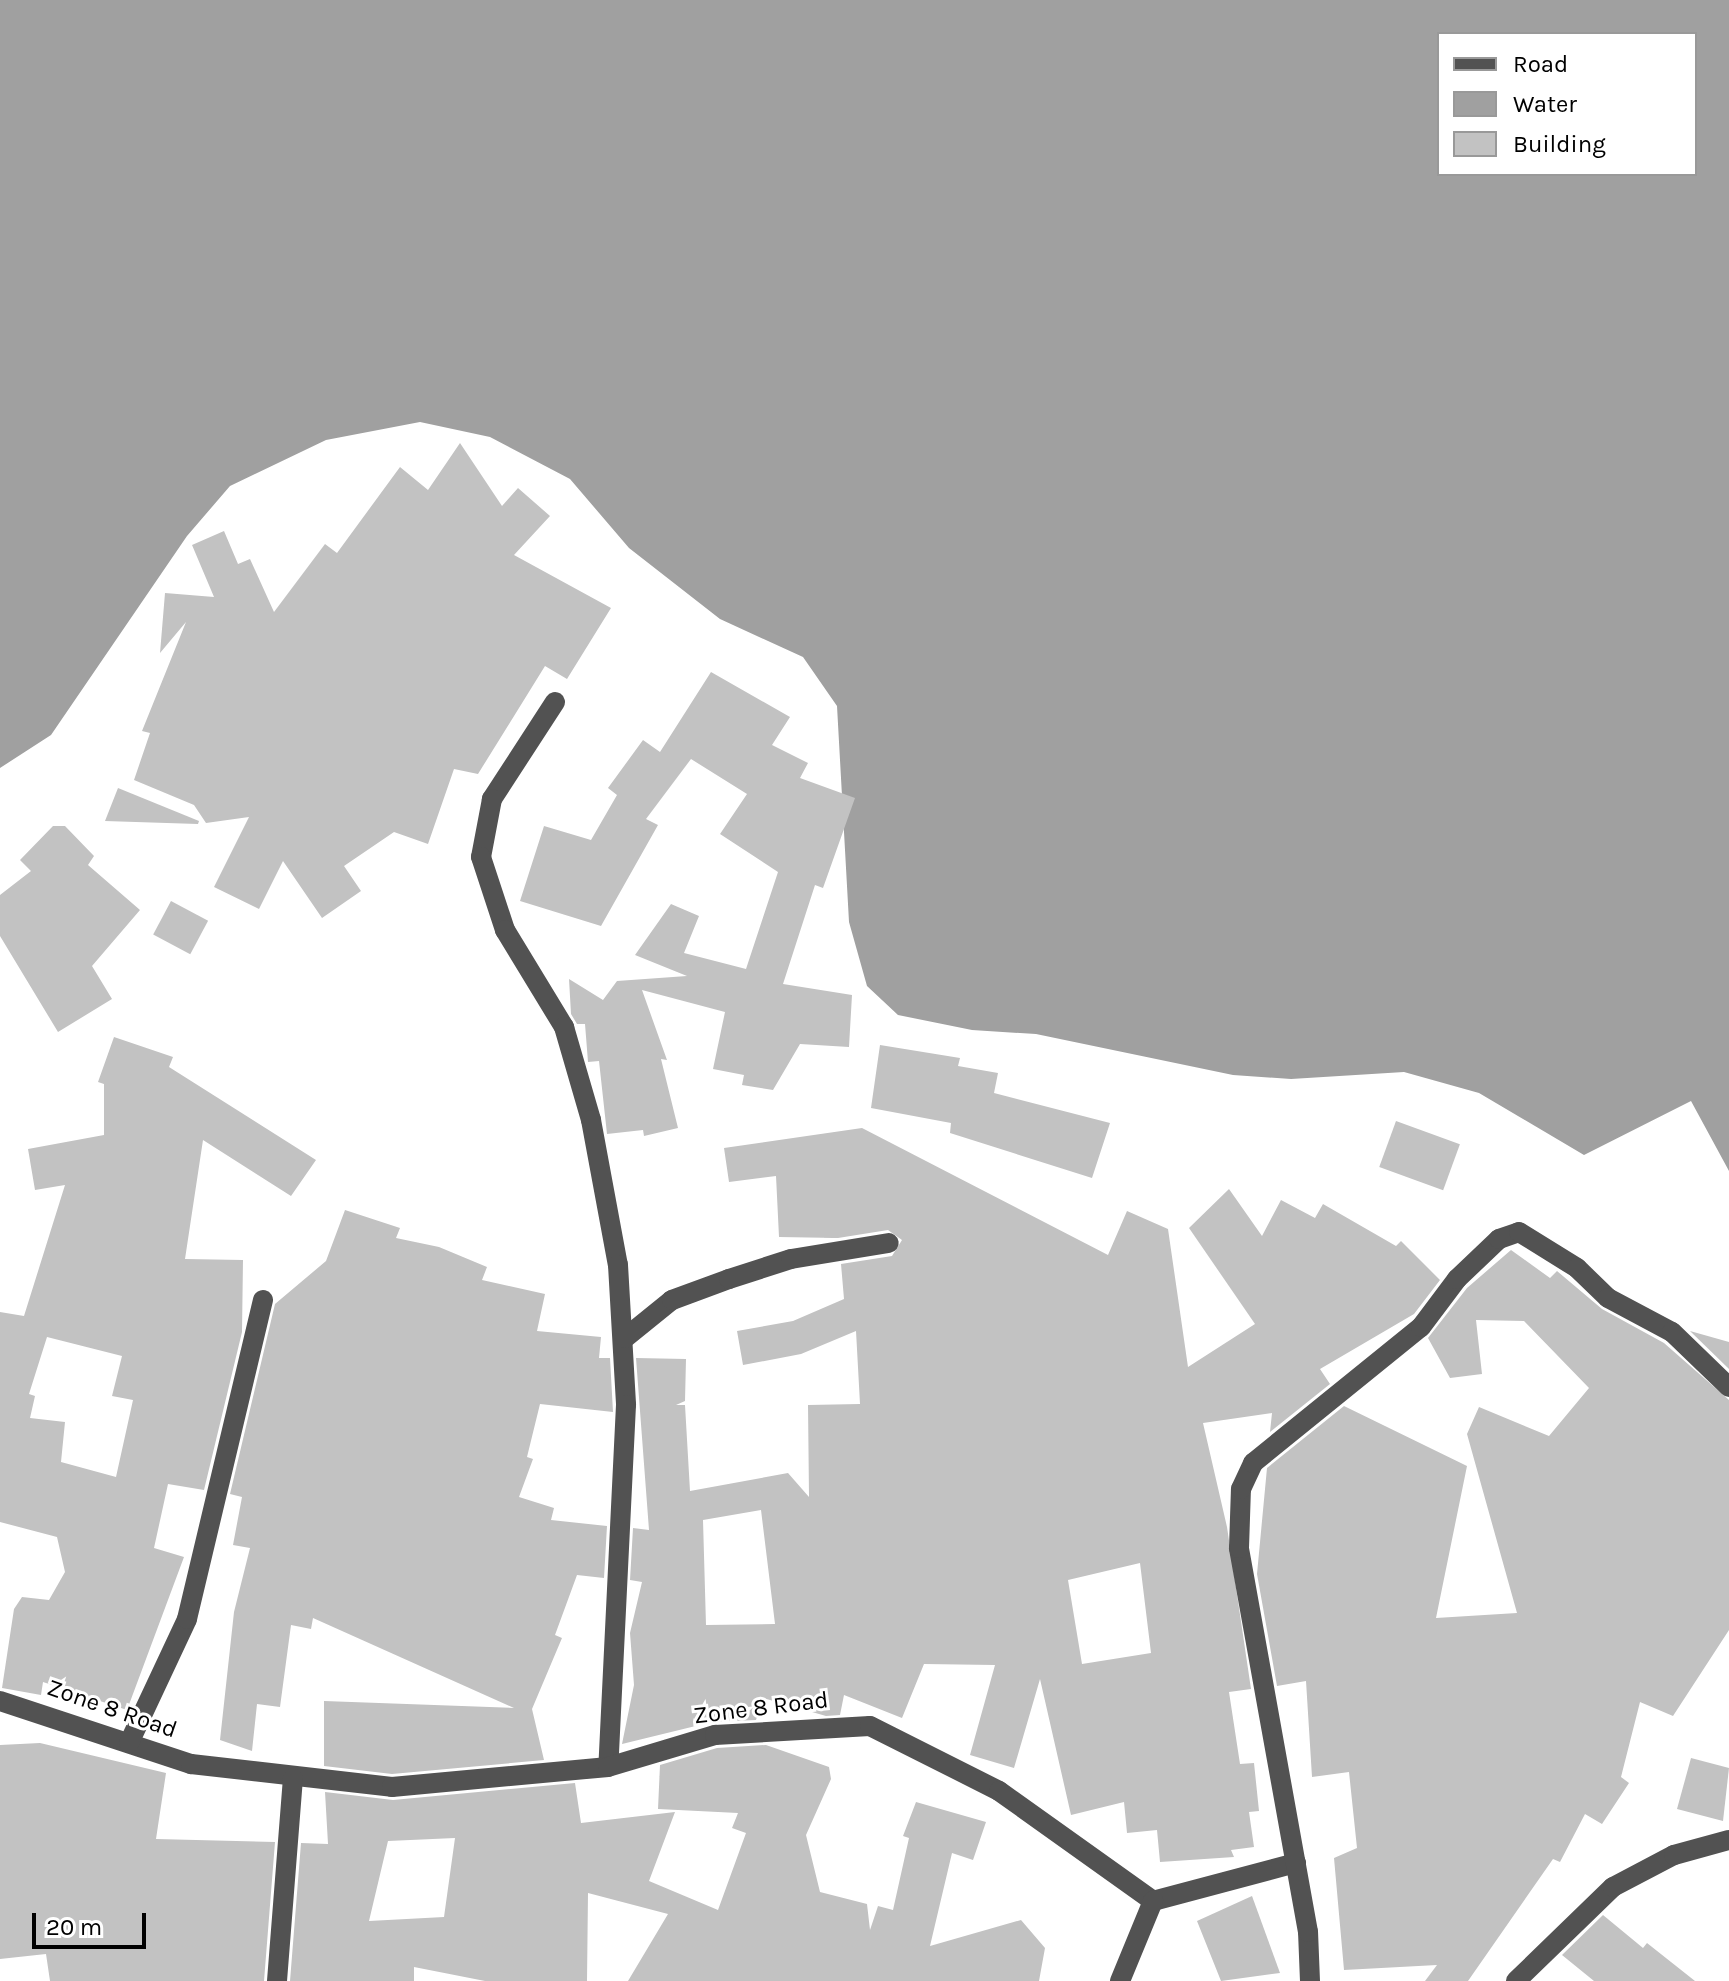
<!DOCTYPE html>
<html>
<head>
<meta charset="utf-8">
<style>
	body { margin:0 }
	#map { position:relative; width:1729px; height:1981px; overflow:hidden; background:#fff; font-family:Karla,sans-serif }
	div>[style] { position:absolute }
	.water>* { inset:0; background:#a0a0a0 }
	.building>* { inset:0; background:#c2c2c2; transform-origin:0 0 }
	.minor>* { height:20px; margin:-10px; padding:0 10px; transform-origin:10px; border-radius:10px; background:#525252 }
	span { translate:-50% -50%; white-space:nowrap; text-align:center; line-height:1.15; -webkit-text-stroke:6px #fff; paint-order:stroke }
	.street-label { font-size:24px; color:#000 }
	.legend { position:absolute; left:1437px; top:32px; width:260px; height:144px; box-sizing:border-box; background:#fff; border:2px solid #999; margin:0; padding:10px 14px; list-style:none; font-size:24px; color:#000 }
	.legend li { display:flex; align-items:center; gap:16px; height:40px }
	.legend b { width:40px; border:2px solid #999 }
	.scale { position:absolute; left:32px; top:1913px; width:114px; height:36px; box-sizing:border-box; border:4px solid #000; border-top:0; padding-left:10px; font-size:24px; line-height:28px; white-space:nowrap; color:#000; -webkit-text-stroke:6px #fff; paint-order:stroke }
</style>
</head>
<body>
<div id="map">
	<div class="water">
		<div style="clip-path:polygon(evenodd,0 0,1729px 0,1729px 1171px,1691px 1101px,1584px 1155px,1479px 1093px,1404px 1072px,1291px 1079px,1233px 1075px,1036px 1034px,972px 1030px,898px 1015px,867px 986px,849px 922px,837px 706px,803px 657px,720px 619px,629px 548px,570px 479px,490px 437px,420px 422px,326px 440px,230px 486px,187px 536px,51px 735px,0 768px,0 0,1439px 34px,1695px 34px,1695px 174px,1439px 174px,1439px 34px)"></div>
	</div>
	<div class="building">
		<div style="clip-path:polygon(460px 443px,502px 506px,518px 488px,550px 516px,514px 555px,611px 608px,567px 679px,545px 666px,478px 774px,454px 769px,428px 844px,394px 832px,344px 866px,361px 891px,322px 918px,283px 861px,259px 909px,214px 887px,249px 817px,206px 823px,194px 805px,134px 780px,150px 733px,142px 731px,186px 622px,160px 653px,165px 593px,214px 597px,192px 545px,224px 531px,238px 564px,250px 559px,274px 612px,325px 544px,337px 553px,400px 467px,428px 490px)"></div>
		<div style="clip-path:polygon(711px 672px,790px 717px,772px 745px,808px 763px,800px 778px,855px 798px,823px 888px,815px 885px,783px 984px,852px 995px,849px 1047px,800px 1044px,773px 1090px,742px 1085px,744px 1075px,713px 1069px,725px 1012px,642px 990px,667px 1060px,661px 1059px,678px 1128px,644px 1136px,643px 1130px,607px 1134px,599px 1061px,588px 1062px,585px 1024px,577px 1024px,571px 1014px,569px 979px,603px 1000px,617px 981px,687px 976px,635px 955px,671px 904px,699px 916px,684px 953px,746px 969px,778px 872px,720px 834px,747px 794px,691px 759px,646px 819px,658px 825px,601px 926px,520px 901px,544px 826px,591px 840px,617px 795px,608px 788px,643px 740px,660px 752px)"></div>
		<div style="clip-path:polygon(118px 788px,199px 821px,198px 824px,105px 821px)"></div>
		<div style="clip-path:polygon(53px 826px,65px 826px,94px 856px,88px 865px,140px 910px,92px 966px,112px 999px,58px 1032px,0 936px,0 895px,31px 871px,20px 860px)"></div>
		<div style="left:171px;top:901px;width:42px;height:38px;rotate:28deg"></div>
		<div style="clip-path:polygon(evenodd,114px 1037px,173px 1057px,169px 1067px,316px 1160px,291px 1196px,203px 1140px,185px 1259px,243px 1260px,242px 1332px,204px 1490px,168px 1484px,154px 1548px,184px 1557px,127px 1710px,43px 1682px,41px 1695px,2px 1688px,14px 1609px,22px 1597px,49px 1600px,65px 1572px,57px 1537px,0 1522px,0 1312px,24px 1316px,65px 1185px,35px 1190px,28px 1149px,104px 1135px,104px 1084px,98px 1082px,114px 1037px,47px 1337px,122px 1356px,112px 1396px,133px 1400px,116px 1477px,61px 1462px,65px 1422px,30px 1418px,35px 1396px,29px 1394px,47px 1337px)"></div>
		<div style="clip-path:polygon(880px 1045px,960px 1058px,958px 1066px,998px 1073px,994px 1093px,1110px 1123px,1092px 1178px,950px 1133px,951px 1123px,871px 1108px)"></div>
		<div style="left:1396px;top:1121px;width:68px;height:49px;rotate:20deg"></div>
		<div style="clip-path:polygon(evenodd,862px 1128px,1108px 1255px,1127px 1211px,1168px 1229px,1188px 1367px,1255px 1324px,1189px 1228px,1229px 1189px,1262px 1236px,1281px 1200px,1315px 1218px,1323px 1204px,1396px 1246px,1401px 1241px,1440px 1280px,1414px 1314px,1320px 1369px,1330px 1384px,1270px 1432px,1272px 1413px,1203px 1423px,1227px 1527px,1251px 1689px,1229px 1692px,1240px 1764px,1254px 1763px,1259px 1811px,1249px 1812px,1254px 1847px,1231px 1850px,1234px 1857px,1160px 1862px,1157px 1830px,1127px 1833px,1124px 1802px,1071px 1815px,1040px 1679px,1014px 1768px,970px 1755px,995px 1665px,924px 1664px,902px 1718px,844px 1695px,840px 1715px,826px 1716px,763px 1698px,756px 1720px,712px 1722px,622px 1744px,634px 1685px,630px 1633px,642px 1582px,630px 1580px,633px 1528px,649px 1530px,636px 1358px,686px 1359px,685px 1401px,676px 1405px,685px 1405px,690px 1491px,788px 1473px,809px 1497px,808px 1405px,860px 1404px,856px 1331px,801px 1354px,743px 1365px,737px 1331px,793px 1321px,844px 1299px,841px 1264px,892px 1256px,902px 1240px,888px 1230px,838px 1238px,779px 1237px,776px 1176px,729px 1182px,724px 1148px,862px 1128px,761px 1510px,775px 1624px,706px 1625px,703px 1520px,761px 1510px,862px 1128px,1140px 1563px,1151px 1653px,1082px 1664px,1068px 1580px,1140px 1563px)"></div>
		<div style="clip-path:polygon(345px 1210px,400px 1228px,396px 1238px,439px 1247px,487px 1267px,482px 1280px,545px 1294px,537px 1331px,601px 1337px,599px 1358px,610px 1358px,613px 1412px,540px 1404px,527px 1457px,533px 1459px,519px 1497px,554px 1508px,551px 1520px,607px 1526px,604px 1578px,577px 1575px,555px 1635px,562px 1638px,532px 1709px,544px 1760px,392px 1774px,324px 1766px,324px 1701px,514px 1708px,313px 1618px,311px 1629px,291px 1625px,280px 1707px,257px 1704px,252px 1751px,220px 1740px,234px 1612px,250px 1548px,233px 1545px,242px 1497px,230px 1494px,275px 1304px,326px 1261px)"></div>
		<div style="clip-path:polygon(1511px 1250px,1550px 1278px,1557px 1271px,1602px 1309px,1664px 1343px,1729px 1400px,1729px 1630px,1673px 1716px,1640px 1702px,1621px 1777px,1629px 1783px,1602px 1824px,1585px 1814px,1560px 1862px,1553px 1859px,1468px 1981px,1425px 1981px,1437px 1965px,1344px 1970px,1334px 1858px,1357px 1848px,1349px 1772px,1312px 1777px,1306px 1681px,1277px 1686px,1257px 1574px,1267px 1468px,1344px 1406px,1467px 1466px,1436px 1618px,1517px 1613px,1467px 1434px,1479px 1407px,1549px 1436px,1589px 1388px,1524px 1321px,1476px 1320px,1482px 1374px,1450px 1378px,1428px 1338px,1467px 1288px)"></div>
		<div style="clip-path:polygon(1690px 1331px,1729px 1342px,1729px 1369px)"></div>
		<div style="clip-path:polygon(40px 1743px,166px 1773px,156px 1839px,275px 1842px,264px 1981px,50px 1981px,46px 1954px,0 1959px,0 1745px)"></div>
		<div style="clip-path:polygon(evenodd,766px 1745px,829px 1767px,831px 1779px,806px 1835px,820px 1892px,867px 1904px,870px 1930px,878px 1906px,893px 1910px,909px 1838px,903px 1836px,916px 1802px,986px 1822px,973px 1860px,952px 1853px,930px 1946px,1021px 1920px,1045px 1948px,1039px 1981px,628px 1981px,668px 1914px,588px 1893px,587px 1981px,485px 1981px,414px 1967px,414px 1981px,290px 1981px,301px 1843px,328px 1844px,325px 1792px,393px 1800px,575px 1783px,581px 1823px,675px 1812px,649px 1881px,718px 1910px,746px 1833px,732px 1828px,738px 1813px,658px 1809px,660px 1765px,717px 1748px,766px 1745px,455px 1838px,444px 1917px,369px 1921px,388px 1841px,455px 1838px)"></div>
		<div style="clip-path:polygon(1691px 1758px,1729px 1768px,1723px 1821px,1677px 1809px)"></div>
		<div style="clip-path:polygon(1252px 1896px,1280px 1973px,1221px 1981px,1197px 1921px)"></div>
		<div style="clip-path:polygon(1603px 1915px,1643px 1948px,1647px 1943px,1695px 1981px,1594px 1981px,1562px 1955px)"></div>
	</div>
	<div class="minor">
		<div style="left:555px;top:702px;width:116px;rotate:123deg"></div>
		<div style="left:492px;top:799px;width:59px;rotate:100.7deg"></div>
		<div style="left:481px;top:857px;width:77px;rotate:71.8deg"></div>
		<div style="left:505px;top:930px;width:114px;rotate:58.7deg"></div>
		<div style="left:564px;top:1027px;width:97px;rotate:73.8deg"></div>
		<div style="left:591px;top:1120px;width:147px;rotate:79.5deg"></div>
		<div style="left:618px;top:1265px;width:140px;rotate:86.7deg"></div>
		<div style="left:626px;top:1405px;width:362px;rotate:92.8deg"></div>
		<div style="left:625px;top:1338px;width:60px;rotate:-39deg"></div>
		<div style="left:672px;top:1300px;width:61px;rotate:-20.2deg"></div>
		<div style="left:729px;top:1279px;width:65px;rotate:-17.9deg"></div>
		<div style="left:791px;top:1259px;width:99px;rotate:-9.3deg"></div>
		<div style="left:0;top:1701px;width:201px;rotate:18.3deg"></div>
		<div style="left:191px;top:1764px;width:202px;rotate:6.5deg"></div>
		<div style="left:392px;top:1787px;width:217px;rotate:-5.3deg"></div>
		<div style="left:608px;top:1767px;width:112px;rotate:-16.7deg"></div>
		<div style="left:715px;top:1735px;width:155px;rotate:-3.3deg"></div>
		<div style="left:870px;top:1726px;width:144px;rotate:26.7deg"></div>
		<div style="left:999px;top:1791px;width:189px;rotate:35.5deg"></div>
		<div style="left:1153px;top:1901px;width:148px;rotate:-14.9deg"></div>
		<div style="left:129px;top:1743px;width:137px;rotate:-64.9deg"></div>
		<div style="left:187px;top:1619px;width:328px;rotate:-76.6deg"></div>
		<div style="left:277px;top:1981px;width:203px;rotate:-85.5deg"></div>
		<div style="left:1120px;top:1981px;width:87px;rotate:-67.6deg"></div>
		<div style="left:1310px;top:1981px;width:49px;rotate:-92.3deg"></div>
		<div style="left:1308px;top:1932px;width:390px;rotate:-100.2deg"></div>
		<div style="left:1239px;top:1548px;width:59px;rotate:-88.1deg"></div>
		<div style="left:1241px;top:1489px;width:29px;rotate:-65deg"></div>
		<div style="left:1253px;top:1463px;width:216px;rotate:-39deg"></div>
		<div style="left:1421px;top:1327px;width:60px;rotate:-53.1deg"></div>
		<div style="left:1457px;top:1279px;width:58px;rotate:-43.6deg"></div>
		<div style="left:1499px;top:1239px;width:21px;rotate:-19deg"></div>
		<div style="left:1519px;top:1232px;width:68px;rotate:31.8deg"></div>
		<div style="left:1577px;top:1268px;width:43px;rotate:44.1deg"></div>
		<div style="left:1608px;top:1298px;width:72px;rotate:28deg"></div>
		<div style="left:1672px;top:1332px;width:79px;rotate:44deg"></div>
		<div style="left:1516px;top:1981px;width:135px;rotate:-44.1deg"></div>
		<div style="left:1613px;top:1887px;width:69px;rotate:-27.7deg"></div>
		<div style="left:1674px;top:1855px;width:57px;rotate:-15.3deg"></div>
	</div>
	<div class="street-label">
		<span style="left:761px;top:1708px;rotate:-7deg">Zone 8 Road</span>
		<span style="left:112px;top:1709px;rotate:19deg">Zone 8 Road</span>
	</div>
	<ul class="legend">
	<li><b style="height:10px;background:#525252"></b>Road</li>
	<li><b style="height:22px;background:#a0a0a0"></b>Water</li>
	<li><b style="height:22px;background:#c2c2c2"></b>Building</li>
	</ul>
	<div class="scale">20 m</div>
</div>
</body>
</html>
